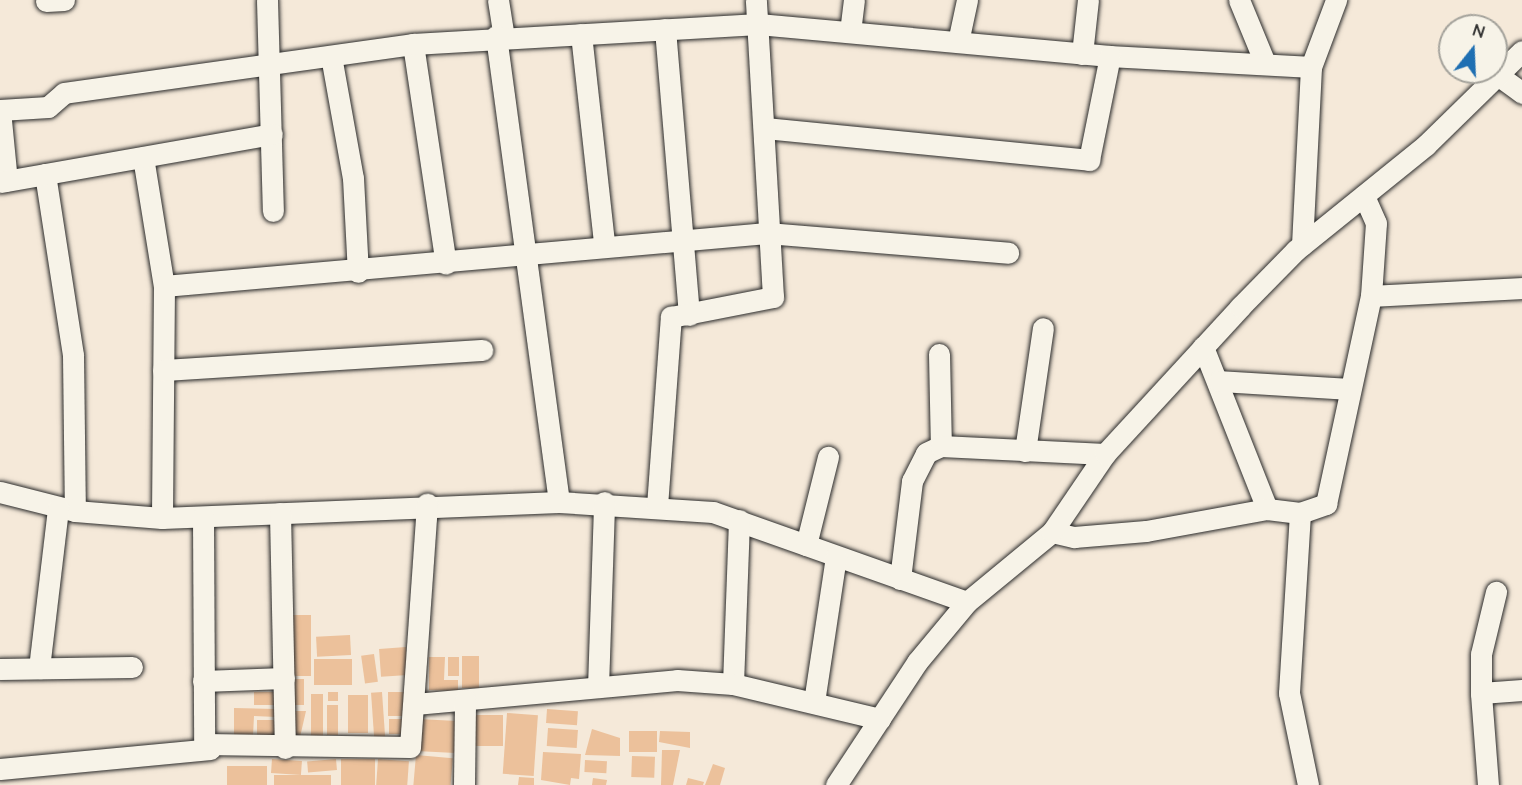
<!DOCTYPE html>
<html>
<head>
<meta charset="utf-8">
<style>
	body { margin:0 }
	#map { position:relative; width:1522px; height:785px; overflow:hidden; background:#f5e9d9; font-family:"Comic Neue",sans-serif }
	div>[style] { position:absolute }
	.building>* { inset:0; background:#ecc19b; transform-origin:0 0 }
	.roads { filter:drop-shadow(0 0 2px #2b2b2b) drop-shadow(0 0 2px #2b2b2b) }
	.minor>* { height:21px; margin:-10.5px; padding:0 10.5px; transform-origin:10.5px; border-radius:10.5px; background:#f7f3e8 }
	span { translate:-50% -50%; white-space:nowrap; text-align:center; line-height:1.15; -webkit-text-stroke:6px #f7f3e8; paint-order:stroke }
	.north { position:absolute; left:1438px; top:14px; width:70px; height:70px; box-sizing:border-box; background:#f7f3e8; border:2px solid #a5a39c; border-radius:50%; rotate:18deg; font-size:19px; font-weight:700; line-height:28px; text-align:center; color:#2b2b2b }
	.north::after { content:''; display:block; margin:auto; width:24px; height:32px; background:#1f6fb2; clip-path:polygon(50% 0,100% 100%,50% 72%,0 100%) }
</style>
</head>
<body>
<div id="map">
	<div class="building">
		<div style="left:291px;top:615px;width:20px;height:61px"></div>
		<div style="left:350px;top:635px;width:20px;height:34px;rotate:87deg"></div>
		<div style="left:406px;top:647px;width:28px;height:27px;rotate:86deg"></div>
		<div style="left:374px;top:654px;width:28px;height:13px;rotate:82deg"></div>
		<div style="left:462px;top:656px;width:17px;height:32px"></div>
		<div style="clip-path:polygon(429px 657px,445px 657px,444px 680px,458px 680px,458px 691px,429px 690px)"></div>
		<div style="left:448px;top:657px;width:11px;height:19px"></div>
		<div style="left:314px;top:659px;width:38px;height:26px"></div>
		<div style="left:291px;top:679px;width:13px;height:26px"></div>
		<div style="left:254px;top:692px;width:20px;height:13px"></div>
		<div style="left:328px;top:692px;width:10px;height:9px"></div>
		<div style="left:382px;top:692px;width:45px;height:11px;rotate:86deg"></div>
		<div style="left:388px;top:692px;width:20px;height:24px"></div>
		<div style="left:311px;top:694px;width:12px;height:45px"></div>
		<div style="left:348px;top:695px;width:20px;height:38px"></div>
		<div style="left:327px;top:705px;width:11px;height:30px"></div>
		<div style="clip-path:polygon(234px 708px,276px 709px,276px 717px,254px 716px,253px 736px,234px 735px)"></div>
		<div style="left:547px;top:709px;width:31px;height:14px;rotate:4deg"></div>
		<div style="clip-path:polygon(289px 711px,306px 711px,300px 737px,289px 737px)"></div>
		<div style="left:507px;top:713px;width:31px;height:61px;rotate:4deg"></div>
		<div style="left:470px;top:715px;width:33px;height:31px"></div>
		<div style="left:389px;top:719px;width:18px;height:15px"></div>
		<div style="left:418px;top:719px;width:39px;height:32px;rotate:3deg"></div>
		<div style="left:257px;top:720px;width:21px;height:22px"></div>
		<div style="left:548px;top:728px;width:30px;height:18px;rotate:4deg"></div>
		<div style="clip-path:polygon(592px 729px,620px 738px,620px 756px,585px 755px)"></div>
		<div style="left:629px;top:731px;width:28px;height:21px"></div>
		<div style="clip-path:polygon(660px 731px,690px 732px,690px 748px,659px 742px)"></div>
		<div style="clip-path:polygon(662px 750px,680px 750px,673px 785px,661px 785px)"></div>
		<div style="clip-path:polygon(543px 752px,581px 754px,579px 779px,571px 778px,570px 785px,541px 780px)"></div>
		<div style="left:416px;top:755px;width:37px;height:30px;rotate:5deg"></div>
		<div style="left:632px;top:756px;width:23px;height:21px;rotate:2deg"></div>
		<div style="left:272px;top:759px;width:30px;height:14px;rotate:4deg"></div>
		<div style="left:336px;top:759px;width:11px;height:29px;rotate:85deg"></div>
		<div style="left:341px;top:759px;width:34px;height:26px"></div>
		<div style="left:378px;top:759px;width:31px;height:26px;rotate:4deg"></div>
		<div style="left:585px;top:760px;width:22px;height:12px;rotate:3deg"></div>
		<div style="clip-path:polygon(713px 764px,725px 768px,720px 785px,705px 785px)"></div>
		<div style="left:267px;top:766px;width:19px;height:40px;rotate:90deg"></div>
		<div style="left:331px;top:775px;width:10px;height:57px;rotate:90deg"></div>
		<div style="clip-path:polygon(519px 777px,534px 778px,534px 785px,518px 785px)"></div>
		<div style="clip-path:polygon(593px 778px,607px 780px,606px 785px,592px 785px)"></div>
		<div style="clip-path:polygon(688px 778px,704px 782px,703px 785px,686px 785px)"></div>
	</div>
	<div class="roads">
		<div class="minor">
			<div style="left:267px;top:0;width:211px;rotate:88.4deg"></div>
			<div style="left:498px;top:0;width:36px;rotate:81deg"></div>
			<div style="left:1239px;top:0;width:68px;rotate:67.6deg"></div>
			<div style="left:46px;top:1px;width:18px;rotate:-3deg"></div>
			<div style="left:665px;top:29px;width:287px;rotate:85.2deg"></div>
			<div style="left:850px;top:32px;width:32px;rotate:-83deg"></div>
			<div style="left:581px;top:34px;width:211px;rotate:83.7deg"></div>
			<div style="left:496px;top:36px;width:470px;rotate:82.3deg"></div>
			<div style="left:958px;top:42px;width:43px;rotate:-77.9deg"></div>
			<div style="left:413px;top:44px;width:222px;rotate:81.5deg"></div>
			<div style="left:1082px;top:54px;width:54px;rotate:-83.7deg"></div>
			<div style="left:331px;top:56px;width:124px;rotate:79.8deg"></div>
			<div style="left:353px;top:178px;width:94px;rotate:87deg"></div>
			<div style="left:1499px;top:76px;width:29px;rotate:36deg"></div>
			<div style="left:0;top:110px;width:48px;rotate:-3.6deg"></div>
			<div style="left:48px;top:107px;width:21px;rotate:-41deg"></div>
			<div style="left:64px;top:93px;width:352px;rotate:-8deg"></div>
			<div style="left:413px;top:44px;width:346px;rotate:-3.3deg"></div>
			<div style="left:758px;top:24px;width:353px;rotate:5.2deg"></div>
			<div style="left:1110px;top:56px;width:201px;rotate:3.1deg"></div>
			<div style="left:0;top:110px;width:71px;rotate:84.4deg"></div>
			<div style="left:765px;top:128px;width:326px;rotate:5.6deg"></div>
			<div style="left:1089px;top:160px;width:106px;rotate:-78.6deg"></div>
			<div style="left:143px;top:157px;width:131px;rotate:80.8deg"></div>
			<div style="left:164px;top:286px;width:232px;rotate:90.5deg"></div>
			<div style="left:45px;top:174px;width:183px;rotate:81.2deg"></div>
			<div style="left:73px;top:355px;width:156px;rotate:89.3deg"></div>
			<div style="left:0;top:182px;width:276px;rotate:-10deg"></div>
			<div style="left:1302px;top:245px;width:178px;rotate:-87.1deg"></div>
			<div style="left:1311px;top:67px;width:72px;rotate:-69.5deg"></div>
			<div style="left:164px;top:286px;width:605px;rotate:-5.02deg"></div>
			<div style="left:767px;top:233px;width:242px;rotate:4.7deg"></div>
			<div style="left:1371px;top:296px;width:151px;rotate:-3deg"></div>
			<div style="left:1203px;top:347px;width:174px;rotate:68.4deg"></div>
			<div style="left:939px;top:354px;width:92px;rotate:88.8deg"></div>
			<div style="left:163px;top:370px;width:320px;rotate:-3.6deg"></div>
			<div style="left:1219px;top:381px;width:129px;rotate:3.5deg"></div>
			<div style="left:1025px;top:451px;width:124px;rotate:-81.7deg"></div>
			<div style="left:0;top:492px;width:77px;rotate:14.2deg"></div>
			<div style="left:75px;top:511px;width:87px;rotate:4.6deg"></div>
			<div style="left:162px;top:518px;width:397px;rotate:-2.3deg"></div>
			<div style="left:559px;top:502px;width:154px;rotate:3.7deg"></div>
			<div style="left:713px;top:512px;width:269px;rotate:19.5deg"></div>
			<div style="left:657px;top:506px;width:190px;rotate:-85.8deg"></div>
			<div style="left:671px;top:317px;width:104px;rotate:-11.1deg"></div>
			<div style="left:773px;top:297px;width:297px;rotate:-93.3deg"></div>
			<div style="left:280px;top:513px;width:235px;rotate:88.8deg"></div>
			<div style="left:1300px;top:513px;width:180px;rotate:93.5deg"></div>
			<div style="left:1289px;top:693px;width:94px;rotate:78.3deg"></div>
			<div style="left:203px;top:517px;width:227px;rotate:89.7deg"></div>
			<div style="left:204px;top:744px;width:206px;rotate:0.8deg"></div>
			<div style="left:410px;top:747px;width:244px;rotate:-86deg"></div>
			<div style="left:1052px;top:532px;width:23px;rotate:13deg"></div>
			<div style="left:1074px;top:537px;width:72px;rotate:-4.8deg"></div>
			<div style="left:1146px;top:531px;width:123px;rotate:-10.3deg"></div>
			<div style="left:1267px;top:509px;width:33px;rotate:7deg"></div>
			<div style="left:1300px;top:513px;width:28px;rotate:-19deg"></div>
			<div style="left:1326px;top:504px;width:213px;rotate:-77.8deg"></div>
			<div style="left:1371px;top:296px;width:73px;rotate:-86.1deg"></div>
			<div style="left:1376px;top:223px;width:30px;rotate:-114deg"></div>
			<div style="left:806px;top:545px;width:91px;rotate:-76deg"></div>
			<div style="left:900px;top:579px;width:99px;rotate:-83deg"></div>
			<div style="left:912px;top:481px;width:31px;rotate:-63deg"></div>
			<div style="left:926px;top:453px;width:17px;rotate:-25deg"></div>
			<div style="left:941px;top:446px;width:164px;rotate:2.8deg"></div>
			<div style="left:39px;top:668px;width:161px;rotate:-83.2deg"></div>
			<div style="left:0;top:669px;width:132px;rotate:-0.9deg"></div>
			<div style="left:203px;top:681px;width:81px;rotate:-2.1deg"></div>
			<div style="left:733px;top:684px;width:164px;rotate:-87.9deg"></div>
			<div style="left:598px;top:687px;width:185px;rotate:-88.1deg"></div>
			<div style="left:1481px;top:693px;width:39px;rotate:-90deg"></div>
			<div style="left:1481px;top:654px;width:64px;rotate:-76.4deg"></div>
			<div style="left:814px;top:702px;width:147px;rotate:-81.4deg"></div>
			<div style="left:415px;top:704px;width:263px;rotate:-5.2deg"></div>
			<div style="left:677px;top:680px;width:56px;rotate:4.1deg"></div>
			<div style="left:733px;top:684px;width:151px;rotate:13.4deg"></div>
			<div style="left:0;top:769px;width:211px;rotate:-5.4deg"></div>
			<div style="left:464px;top:785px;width:85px;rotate:-89.3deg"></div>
			<div style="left:836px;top:785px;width:147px;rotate:-56.6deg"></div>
			<div style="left:917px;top:662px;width:78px;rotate:-50.2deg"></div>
			<div style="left:967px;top:602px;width:110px;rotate:-39.5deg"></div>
			<div style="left:1052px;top:532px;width:94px;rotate:-55.8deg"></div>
			<div style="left:1105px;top:454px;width:200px;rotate:-47.4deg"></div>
			<div style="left:1240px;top:307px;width:80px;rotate:-45.5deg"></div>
			<div style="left:1296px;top:250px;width:167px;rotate:-38.9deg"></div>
			<div style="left:1426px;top:145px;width:134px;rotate:-44.4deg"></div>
			<div style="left:1488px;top:785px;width:92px;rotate:-94.4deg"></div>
			<div style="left:1481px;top:693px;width:41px;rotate:-4.2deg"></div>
		</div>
	</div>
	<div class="north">N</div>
</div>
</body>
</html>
